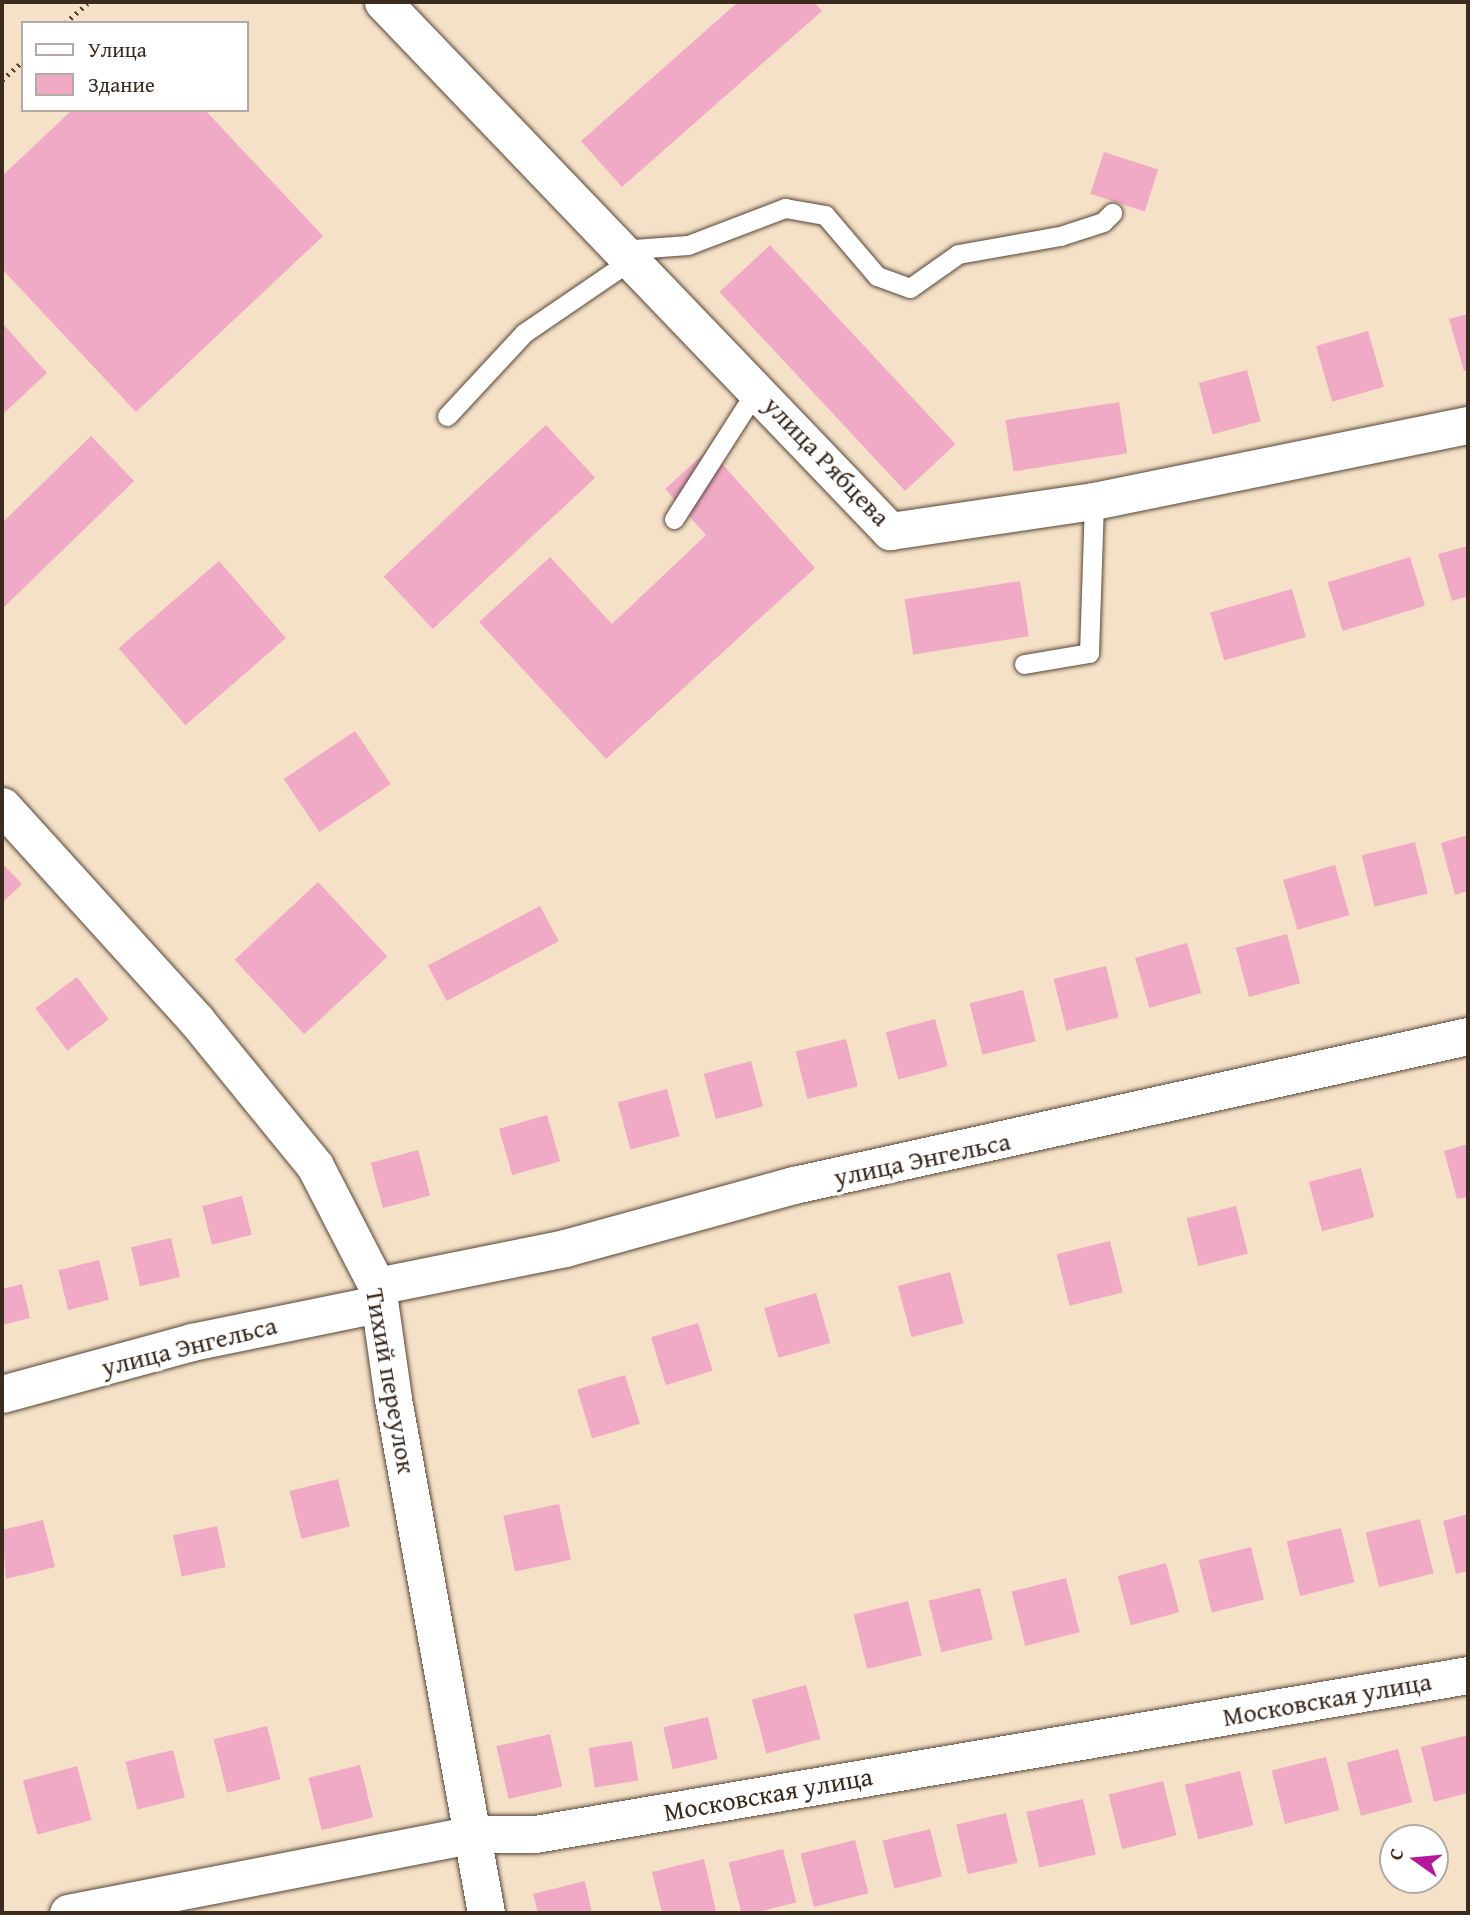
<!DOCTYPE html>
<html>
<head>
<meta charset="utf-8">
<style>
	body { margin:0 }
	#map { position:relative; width:1470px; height:1915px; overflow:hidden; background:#f5e1c7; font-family:"Gentium Book Plus",serif }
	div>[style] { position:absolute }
	.building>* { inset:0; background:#f1aac5; transform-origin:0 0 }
	.path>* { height:4.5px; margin-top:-2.25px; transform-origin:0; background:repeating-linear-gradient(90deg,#574537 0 2px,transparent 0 7px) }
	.roads { filter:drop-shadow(0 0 2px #574537) drop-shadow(0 0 2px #574537) }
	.lane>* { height:19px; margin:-9.5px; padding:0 9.5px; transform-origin:9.5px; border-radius:9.5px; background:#fff }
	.street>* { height:37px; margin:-18.5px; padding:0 18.5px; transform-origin:18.5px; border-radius:18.5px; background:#fff }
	span { translate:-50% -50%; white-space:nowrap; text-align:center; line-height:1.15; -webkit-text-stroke:7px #fff; paint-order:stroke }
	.street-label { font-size:26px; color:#3b2a1e }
	.frame { position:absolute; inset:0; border:4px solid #3b2a1e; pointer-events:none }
	.legend { position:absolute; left:21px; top:21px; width:228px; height:91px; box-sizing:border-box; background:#fff; border:2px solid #b1aaa5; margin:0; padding:9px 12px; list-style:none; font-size:21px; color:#3b2a1e }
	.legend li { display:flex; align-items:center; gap:14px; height:35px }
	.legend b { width:35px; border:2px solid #b1aaa5 }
	.north { position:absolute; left:1379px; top:1824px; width:70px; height:70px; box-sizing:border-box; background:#fff; border:2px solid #b1aaa5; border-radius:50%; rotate:285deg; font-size:19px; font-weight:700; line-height:28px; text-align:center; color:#3b2a1e }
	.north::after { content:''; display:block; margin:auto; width:24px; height:32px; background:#b5179e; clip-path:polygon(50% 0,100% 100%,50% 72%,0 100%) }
</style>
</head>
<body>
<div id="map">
	<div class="building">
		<div style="clip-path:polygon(738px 2px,814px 2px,822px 11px,622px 187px,581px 141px)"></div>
		<div style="clip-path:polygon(72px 110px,205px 110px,323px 236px,136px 412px,2px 269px,2px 176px)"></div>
		<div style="left:1104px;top:152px;width:57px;height:44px;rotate:18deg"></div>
		<div style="left:770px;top:245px;width:272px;height:69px;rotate:47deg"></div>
		<div style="clip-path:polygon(1468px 314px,1468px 370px,1464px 371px,1449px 319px)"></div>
		<div style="clip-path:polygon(2px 323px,47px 373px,2px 415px)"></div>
		<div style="left:1368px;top:331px;width:58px;height:54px;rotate:74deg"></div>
		<div style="left:1247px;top:370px;width:53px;height:50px;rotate:75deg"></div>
		<div style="left:1119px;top:402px;width:52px;height:115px;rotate:81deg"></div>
		<div style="left:546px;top:425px;width:72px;height:222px;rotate:47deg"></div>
		<div style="clip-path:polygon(91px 436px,134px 481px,2px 609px,2px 523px)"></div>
		<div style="clip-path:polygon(709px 449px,815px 568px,606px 759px,479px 622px,550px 557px,612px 624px,706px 535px,665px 489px)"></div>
		<div style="clip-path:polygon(1468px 546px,1468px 596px,1452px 601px,1438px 554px)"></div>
		<div style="left:1410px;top:557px;width:51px;height:86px;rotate:73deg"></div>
		<div style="left:219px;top:561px;width:102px;height:133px;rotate:49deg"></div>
		<div style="left:1020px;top:581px;width:56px;height:117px;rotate:81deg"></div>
		<div style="left:1292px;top:589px;width:50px;height:85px;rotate:74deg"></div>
		<div style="left:355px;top:731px;width:64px;height:86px;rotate:56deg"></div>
		<div style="clip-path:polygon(1468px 835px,1468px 891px,1455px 895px,1441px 843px)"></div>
		<div style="left:1415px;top:842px;width:53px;height:55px;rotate:76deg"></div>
		<div style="clip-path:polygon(2px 863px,22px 884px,2px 903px)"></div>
		<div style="left:1335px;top:865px;width:52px;height:54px;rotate:74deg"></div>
		<div style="left:318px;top:882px;width:102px;height:114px;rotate:47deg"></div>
		<div style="left:540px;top:906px;width:40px;height:127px;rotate:62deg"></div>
		<div style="left:1287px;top:934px;width:51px;height:53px;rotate:75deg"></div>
		<div style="left:1187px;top:943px;width:52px;height:54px;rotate:74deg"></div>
		<div style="left:1106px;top:966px;width:53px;height:54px;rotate:76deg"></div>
		<div style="left:77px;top:977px;width:53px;height:52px;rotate:53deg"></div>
		<div style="left:1023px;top:990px;width:53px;height:55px;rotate:76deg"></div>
		<div style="left:935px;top:1019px;width:49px;height:51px;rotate:75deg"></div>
		<div style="left:846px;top:1039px;width:49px;height:52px;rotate:76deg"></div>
		<div style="left:751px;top:1061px;width:47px;height:49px;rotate:75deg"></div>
		<div style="left:667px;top:1089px;width:49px;height:51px;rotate:75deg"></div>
		<div style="left:547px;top:1115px;width:48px;height:50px;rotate:74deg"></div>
		<div style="clip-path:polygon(1468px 1144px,1468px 1197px,1457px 1199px,1444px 1151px)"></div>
		<div style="left:418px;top:1150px;width:47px;height:49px;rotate:75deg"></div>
		<div style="left:1361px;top:1168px;width:51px;height:54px;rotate:75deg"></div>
		<div style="left:242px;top:1196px;width:40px;height:41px;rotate:76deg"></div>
		<div style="left:1236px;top:1206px;width:49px;height:51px;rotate:76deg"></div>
		<div style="left:171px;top:1238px;width:40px;height:41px;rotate:77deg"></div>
		<div style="left:1110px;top:1241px;width:53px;height:55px;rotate:76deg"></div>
		<div style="left:99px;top:1260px;width:41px;height:42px;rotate:76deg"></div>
		<div style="left:950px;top:1272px;width:53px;height:54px;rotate:75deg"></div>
		<div style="clip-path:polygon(22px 1284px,30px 1318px,2px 1325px,2px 1289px)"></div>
		<div style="left:816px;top:1293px;width:52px;height:54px;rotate:74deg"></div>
		<div style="left:698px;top:1323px;width:50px;height:49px;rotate:73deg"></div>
		<div style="left:625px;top:1375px;width:51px;height:50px;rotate:73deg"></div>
		<div style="left:338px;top:1479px;width:49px;height:50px;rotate:76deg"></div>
		<div style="left:559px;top:1504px;width:57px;height:57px;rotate:78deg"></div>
		<div style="clip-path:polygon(1468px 1514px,1468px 1571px,1456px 1574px,1443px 1521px)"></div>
		<div style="left:1420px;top:1519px;width:56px;height:56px;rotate:76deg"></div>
		<div style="clip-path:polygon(43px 1520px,55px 1567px,6px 1579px,2px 1530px)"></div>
		<div style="left:217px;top:1526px;width:42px;height:45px;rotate:78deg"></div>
		<div style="left:1341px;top:1528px;width:56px;height:56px;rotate:76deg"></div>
		<div style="left:1251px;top:1547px;width:54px;height:54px;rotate:76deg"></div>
		<div style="left:1166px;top:1563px;width:51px;height:50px;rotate:75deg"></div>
		<div style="left:1066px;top:1578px;width:56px;height:56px;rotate:76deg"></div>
		<div style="left:980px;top:1588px;width:53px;height:53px;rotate:76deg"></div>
		<div style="left:908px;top:1601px;width:56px;height:56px;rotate:76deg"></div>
		<div style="left:806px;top:1685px;width:56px;height:56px;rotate:75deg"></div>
		<div style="left:708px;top:1717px;width:43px;height:46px;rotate:77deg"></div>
		<div style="left:267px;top:1726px;width:55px;height:55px;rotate:76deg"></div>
		<div style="left:550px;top:1734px;width:54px;height:55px;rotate:77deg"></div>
		<div style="clip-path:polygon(1468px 1735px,1468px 1793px,1434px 1802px,1421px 1747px)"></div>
		<div style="left:632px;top:1741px;width:40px;height:44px;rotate:81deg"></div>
		<div style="left:1398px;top:1749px;width:55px;height:53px;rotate:75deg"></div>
		<div style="left:173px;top:1750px;width:49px;height:49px;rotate:76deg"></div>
		<div style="left:1326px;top:1757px;width:55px;height:56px;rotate:76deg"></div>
		<div style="left:360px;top:1765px;width:54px;height:53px;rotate:76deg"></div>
		<div style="left:77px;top:1766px;width:56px;height:56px;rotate:75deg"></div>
		<div style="left:1240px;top:1771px;width:56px;height:57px;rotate:76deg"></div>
		<div style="left:1163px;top:1781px;width:56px;height:56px;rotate:76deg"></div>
		<div style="left:1083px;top:1799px;width:57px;height:58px;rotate:77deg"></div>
		<div style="left:1006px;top:1813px;width:51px;height:51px;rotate:77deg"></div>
		<div style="left:930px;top:1829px;width:49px;height:49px;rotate:76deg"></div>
		<div style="left:855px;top:1840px;width:55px;height:56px;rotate:76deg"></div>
		<div style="left:783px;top:1849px;width:55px;height:56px;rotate:76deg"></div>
		<div style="clip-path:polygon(704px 1859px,716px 1911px,662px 1913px,652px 1872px)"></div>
		<div style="clip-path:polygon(585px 1881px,592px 1913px,538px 1913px,533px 1894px)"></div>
	</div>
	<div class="path">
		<div style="left:65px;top:23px;width:32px;rotate:-41deg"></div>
		<div style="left:2px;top:80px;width:28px;rotate:-42deg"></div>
	</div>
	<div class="roads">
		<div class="lane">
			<div style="left:620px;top:250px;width:68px;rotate:-4.2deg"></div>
			<div style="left:688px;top:245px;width:104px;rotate:-20.9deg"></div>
			<div style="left:785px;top:208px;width:41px;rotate:9.9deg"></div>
			<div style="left:825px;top:215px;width:80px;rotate:49.6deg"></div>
			<div style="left:877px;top:276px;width:35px;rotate:20deg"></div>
			<div style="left:910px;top:288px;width:59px;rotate:-35.3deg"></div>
			<div style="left:958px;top:254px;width:104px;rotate:-10deg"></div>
			<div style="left:1060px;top:236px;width:45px;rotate:-18deg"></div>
			<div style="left:1103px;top:222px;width:13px;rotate:-45deg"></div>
			<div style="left:447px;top:416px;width:113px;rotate:-47.1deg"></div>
			<div style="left:524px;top:333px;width:130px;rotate:-34.3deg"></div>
			<div style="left:674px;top:519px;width:154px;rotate:-57.4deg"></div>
			<div style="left:1024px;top:664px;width:66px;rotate:-9.6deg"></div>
			<div style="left:1089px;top:653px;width:152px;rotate:-88.1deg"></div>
		</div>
		<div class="street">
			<div style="left:383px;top:2px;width:733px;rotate:46.22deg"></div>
			<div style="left:890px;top:531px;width:206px;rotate:-8.4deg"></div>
			<div style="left:1094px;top:501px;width:382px;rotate:-11.5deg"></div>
			<div style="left:2px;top:806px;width:289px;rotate:47.8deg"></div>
			<div style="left:196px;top:1020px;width:188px;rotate:50.8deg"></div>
			<div style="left:315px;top:1166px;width:135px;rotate:62.7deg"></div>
			<div style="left:377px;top:1286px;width:114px;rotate:81.9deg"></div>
			<div style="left:393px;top:1399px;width:522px;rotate:79.74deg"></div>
			<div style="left:377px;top:1286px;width:192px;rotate:-11.4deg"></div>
			<div style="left:565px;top:1248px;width:238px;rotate:-15.4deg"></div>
			<div style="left:794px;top:1185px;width:690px;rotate:-12.47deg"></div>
			<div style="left:2px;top:1394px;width:197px;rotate:-15.3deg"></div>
			<div style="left:192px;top:1342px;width:189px;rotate:-11.6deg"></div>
			<div style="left:68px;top:1913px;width:414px;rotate:-11deg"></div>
			<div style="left:474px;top:1834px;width:61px"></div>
			<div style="left:535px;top:1834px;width:946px;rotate:-9.67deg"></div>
		</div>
	</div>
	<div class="street-label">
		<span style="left:827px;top:461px;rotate:46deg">улица Рябцева</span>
		<span style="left:922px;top:1159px;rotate:-12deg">улица Энгельса</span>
		<span style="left:189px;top:1346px;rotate:-14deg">улица Энгельса</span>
		<span style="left:391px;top:1381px;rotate:80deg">Тихий переулок</span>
		<span style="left:1327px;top:1699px;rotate:-10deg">Московская улица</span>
		<span style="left:768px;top:1794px;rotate:-10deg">Московская улица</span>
	</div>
	<div class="frame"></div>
	<ul class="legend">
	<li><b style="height:9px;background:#fff"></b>Улица</li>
	<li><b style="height:19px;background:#f1aac5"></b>Здание</li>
	</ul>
	<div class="north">С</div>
</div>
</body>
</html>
